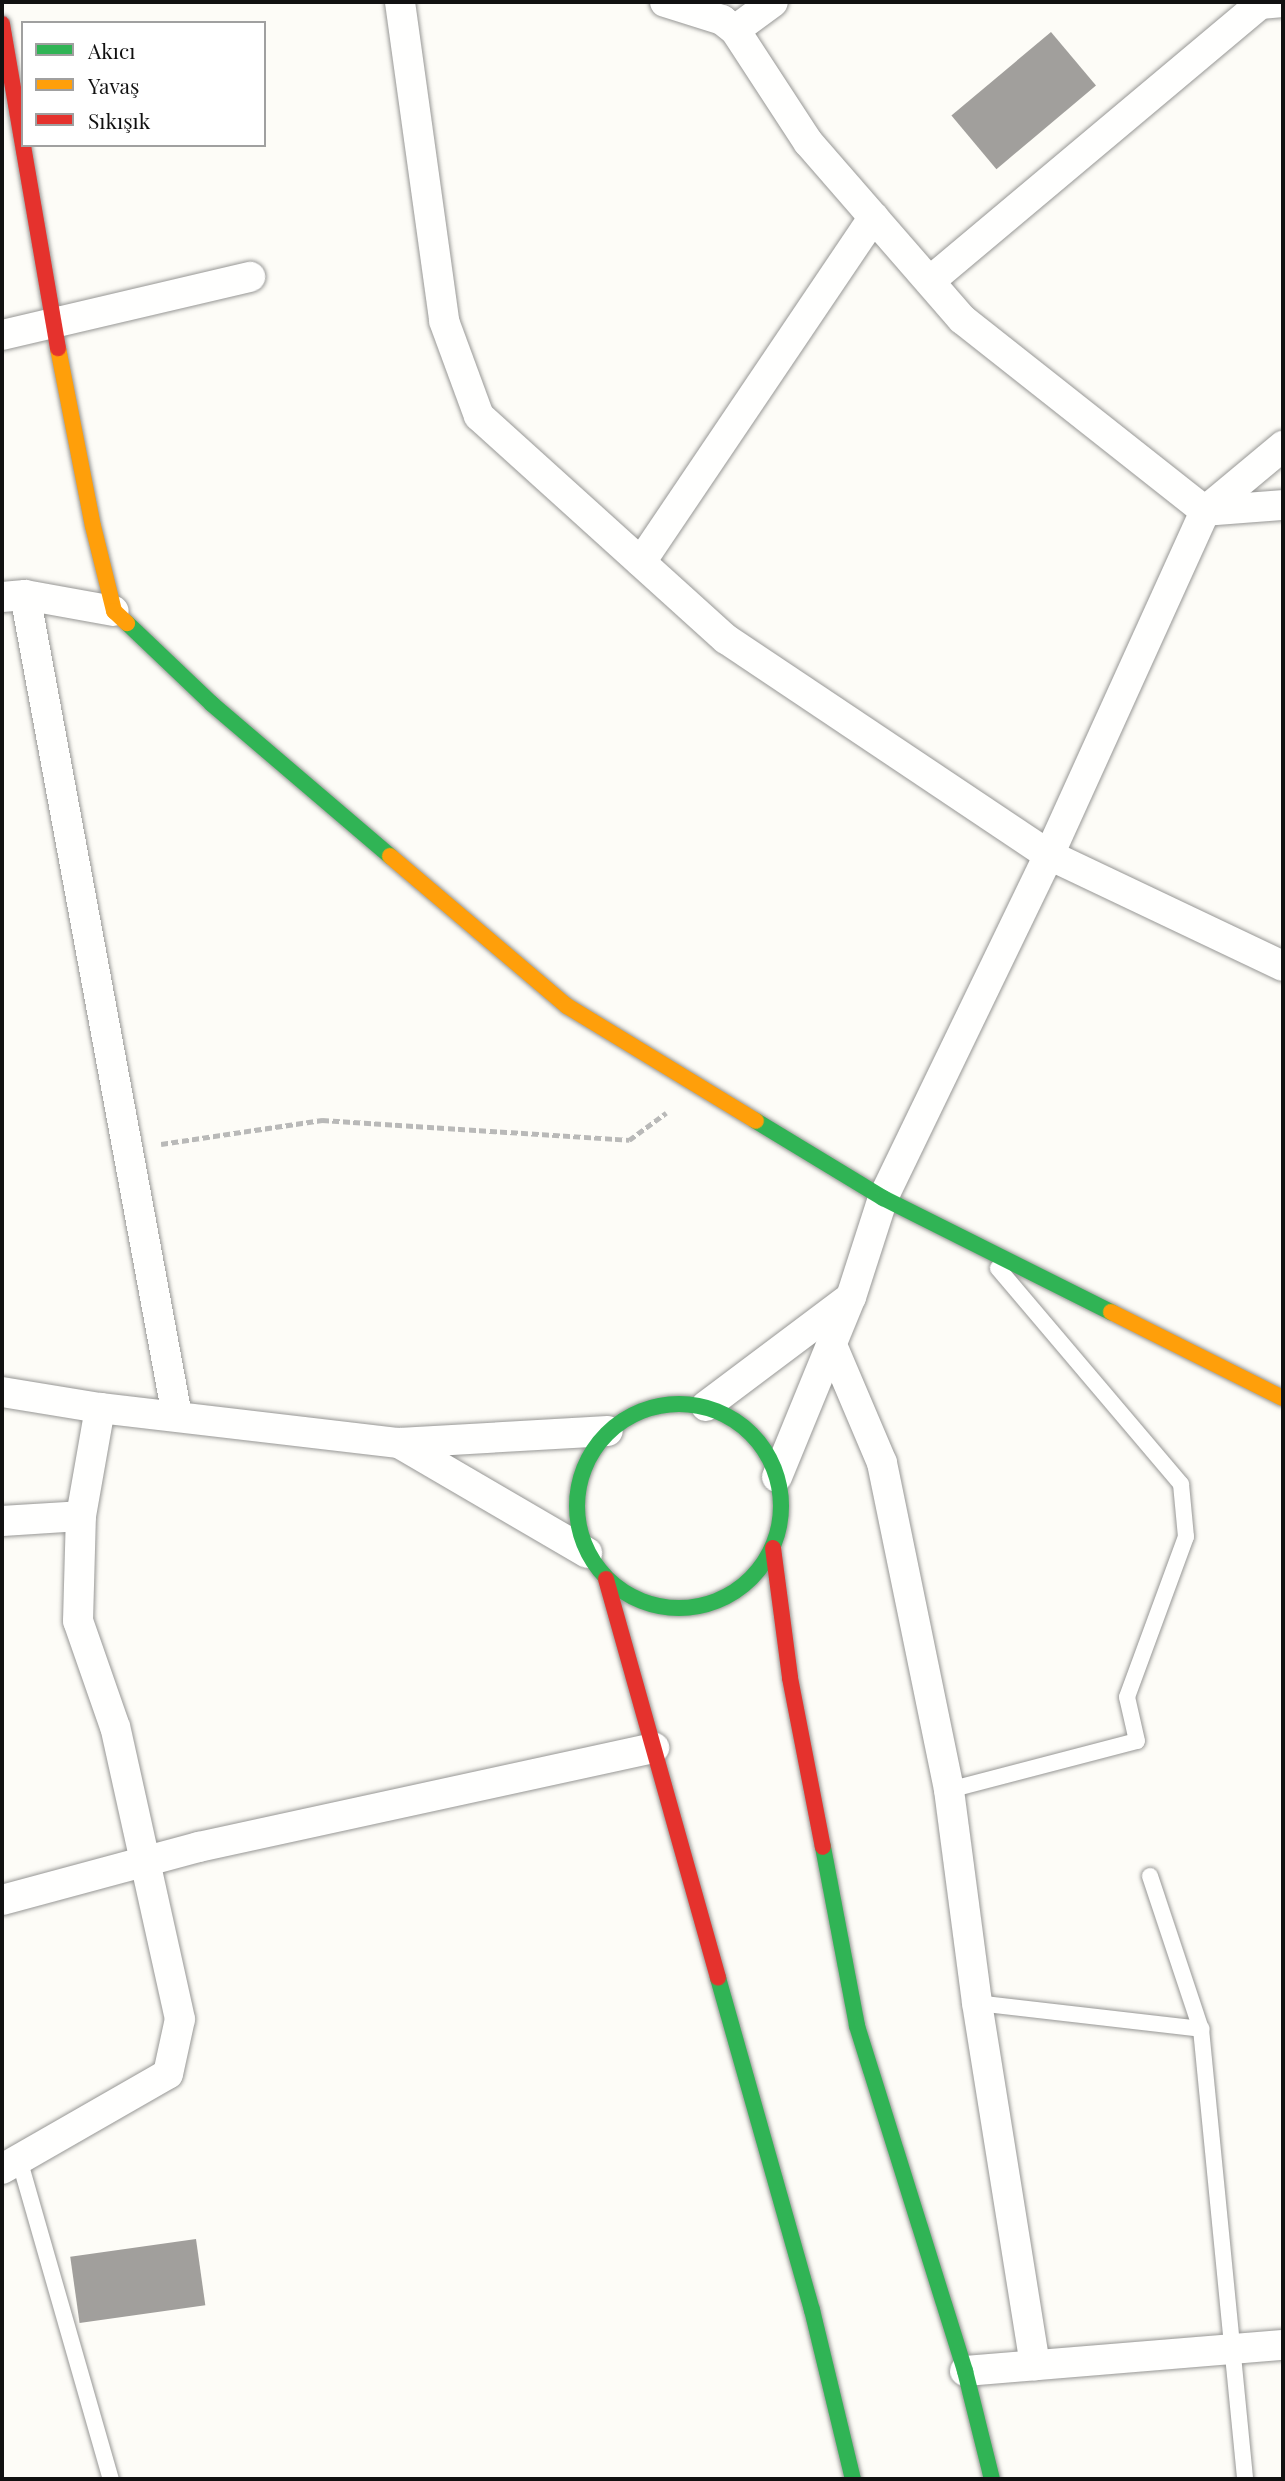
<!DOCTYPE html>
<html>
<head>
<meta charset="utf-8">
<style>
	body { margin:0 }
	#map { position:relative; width:1285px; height:2481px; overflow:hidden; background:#fdfcf7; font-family:"Playfair Display",serif }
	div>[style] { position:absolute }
	.building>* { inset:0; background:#a19f9c; transform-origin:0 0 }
	.path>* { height:4.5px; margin-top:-2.25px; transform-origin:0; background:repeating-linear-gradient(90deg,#b9b9b8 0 7px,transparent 0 10.5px) }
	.roads { filter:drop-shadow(0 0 2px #979795) drop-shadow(0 0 2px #979795) }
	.lane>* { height:16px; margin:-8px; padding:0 8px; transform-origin:8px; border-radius:8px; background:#fffffe }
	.street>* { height:30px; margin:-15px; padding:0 15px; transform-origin:15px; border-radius:15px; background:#fffffe }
	.fast>* { height:16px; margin:-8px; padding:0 8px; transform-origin:8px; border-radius:8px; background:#30b455 }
	.fast>.ring { margin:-8px; padding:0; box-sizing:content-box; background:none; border:16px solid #30b455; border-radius:50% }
	.slow>* { height:16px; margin:-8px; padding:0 8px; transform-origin:8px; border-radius:8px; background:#ff9f0a }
	.jam>* { height:16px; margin:-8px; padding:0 8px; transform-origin:8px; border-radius:8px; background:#e5322d }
	span { translate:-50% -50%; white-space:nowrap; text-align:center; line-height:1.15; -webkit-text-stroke:7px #fff; paint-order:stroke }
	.frame { position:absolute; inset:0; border:4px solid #111; pointer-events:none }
	.legend { position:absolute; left:21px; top:21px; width:245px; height:126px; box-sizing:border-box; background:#fff; border:2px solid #a0a0a0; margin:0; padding:9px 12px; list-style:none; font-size:21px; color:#111 }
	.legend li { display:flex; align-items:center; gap:14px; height:35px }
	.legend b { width:35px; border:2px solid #a0a0a0 }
</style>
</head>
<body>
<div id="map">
	<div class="building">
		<div style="left:1051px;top:32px;width:70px;height:130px;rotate:50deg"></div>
		<div style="left:196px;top:2239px;width:67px;height:127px;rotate:82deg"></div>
	</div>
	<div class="path">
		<div style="left:161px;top:1144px;width:163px;rotate:-8.5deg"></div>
		<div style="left:322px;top:1120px;width:308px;rotate:3.7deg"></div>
		<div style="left:629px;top:1140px;width:46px;rotate:-36.1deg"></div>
	</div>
	<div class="roads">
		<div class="lane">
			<div style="left:949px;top:1790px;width:194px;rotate:-14.6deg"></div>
			<div style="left:1137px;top:1741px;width:45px;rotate:-102.8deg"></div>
			<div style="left:1127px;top:1697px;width:171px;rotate:-69.8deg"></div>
			<div style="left:1186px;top:1537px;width:53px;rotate:-95.4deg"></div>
			<div style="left:1181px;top:1484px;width:283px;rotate:-130.3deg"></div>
			<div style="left:1150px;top:1876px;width:161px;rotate:71.6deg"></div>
			<div style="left:1201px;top:2029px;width:452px;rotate:84.4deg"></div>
			<div style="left:977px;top:2003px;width:226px;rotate:6.6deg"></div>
			<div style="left:19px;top:2159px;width:333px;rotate:74deg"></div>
		</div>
		<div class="street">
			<div style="left:400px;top:2px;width:322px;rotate:82.1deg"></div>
			<div style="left:444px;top:321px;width:101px;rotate:69.8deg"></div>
			<div style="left:479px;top:416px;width:333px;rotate:42.1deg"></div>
			<div style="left:726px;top:639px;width:389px;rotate:33.8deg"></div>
			<div style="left:1049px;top:855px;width:259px;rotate:25.4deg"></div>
			<div style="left:665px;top:2px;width:60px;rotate:17.5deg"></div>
			<div style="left:722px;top:20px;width:16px;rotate:38deg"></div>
			<div style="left:735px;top:30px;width:134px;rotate:56.9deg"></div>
			<div style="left:808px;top:142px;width:235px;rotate:49deg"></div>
			<div style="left:962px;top:319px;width:310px;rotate:38.3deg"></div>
			<div style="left:1205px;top:511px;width:78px;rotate:-4.4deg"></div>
			<div style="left:735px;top:30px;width:47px;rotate:-36.4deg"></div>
			<div style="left:930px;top:281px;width:431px;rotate:-40deg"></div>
			<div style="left:1260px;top:4px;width:23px;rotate:-5deg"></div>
			<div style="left:2px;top:335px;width:255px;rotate:-13.2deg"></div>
			<div style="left:641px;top:562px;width:416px;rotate:-56deg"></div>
			<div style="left:25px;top:595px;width:835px;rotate:79.51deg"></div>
			<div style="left:2px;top:597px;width:23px;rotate:-5deg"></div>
			<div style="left:25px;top:595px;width:90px;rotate:10.2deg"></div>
			<div style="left:832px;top:1345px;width:128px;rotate:67deg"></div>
			<div style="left:882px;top:1463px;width:334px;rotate:78.4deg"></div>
			<div style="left:949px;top:1790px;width:215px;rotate:82.5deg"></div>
			<div style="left:977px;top:2003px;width:367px;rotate:80.9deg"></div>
			<div style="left:2px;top:1392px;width:99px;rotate:9.3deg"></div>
			<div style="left:100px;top:1408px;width:301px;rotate:6.7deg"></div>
			<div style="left:399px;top:1443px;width:209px;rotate:-3.3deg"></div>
			<div style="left:706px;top:1406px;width:181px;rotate:-36.9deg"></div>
			<div style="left:399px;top:1443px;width:218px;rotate:30.3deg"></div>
			<div style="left:777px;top:1477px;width:195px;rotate:-67.7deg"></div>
			<div style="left:851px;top:1297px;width:104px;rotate:-72.1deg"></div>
			<div style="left:883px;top:1198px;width:381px;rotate:-64.2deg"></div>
			<div style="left:1049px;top:855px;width:378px;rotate:-65.6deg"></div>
			<div style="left:1205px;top:511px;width:102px;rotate:-39.8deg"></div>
			<div style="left:2px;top:1521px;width:79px;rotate:-3.6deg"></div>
			<div style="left:2px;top:1900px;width:204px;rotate:-15.1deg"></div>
			<div style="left:199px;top:1847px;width:466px;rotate:-12.3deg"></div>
			<div style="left:2px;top:2169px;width:191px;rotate:-29.8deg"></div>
			<div style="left:168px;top:2074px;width:56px;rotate:-77.7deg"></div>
			<div style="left:180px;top:2019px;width:299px;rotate:-102.5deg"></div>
			<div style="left:115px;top:1727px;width:112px;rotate:-109.2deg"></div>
			<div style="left:78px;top:1621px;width:105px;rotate:-88.4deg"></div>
			<div style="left:81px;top:1516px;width:110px;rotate:-80deg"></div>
			<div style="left:965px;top:2371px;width:319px;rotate:-4.7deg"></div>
		</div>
		<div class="fast">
			<div style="left:127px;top:623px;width:117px;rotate:43.6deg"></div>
			<div style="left:212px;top:704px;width:234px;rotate:40.5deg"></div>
			<div style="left:756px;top:1121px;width:149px;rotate:31.2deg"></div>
			<div style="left:883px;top:1198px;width:255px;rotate:26.6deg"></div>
			<div class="ring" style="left:577px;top:1404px;width:188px;height:188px"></div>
			<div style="left:823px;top:1847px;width:182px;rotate:79.2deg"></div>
			<div style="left:857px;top:2026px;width:362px;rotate:72.6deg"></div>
			<div style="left:965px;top:2371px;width:111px;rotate:76deg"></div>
			<div style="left:718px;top:1978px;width:345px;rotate:74.2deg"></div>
			<div style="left:812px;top:2310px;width:174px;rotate:76.4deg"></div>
		</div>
		<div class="slow">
			<div style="left:58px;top:348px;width:181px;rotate:78.9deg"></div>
			<div style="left:93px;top:526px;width:88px;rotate:76.1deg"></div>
			<div style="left:114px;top:611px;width:18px;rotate:43deg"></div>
			<div style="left:390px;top:856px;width:232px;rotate:40.3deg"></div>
			<div style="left:567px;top:1006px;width:221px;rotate:31.3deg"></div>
			<div style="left:1111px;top:1312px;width:192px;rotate:26.6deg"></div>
		</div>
		<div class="jam">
			<div style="left:2px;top:24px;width:329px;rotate:80.2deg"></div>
			<div style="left:773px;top:1548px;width:131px;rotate:82.5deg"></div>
			<div style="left:790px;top:1678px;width:172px;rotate:79deg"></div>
			<div style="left:606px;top:1579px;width:414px;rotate:74.3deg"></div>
		</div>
	</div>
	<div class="frame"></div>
	<ul class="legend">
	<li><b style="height:9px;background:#30b455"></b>Akıcı</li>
	<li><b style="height:9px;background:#ff9f0a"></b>Yavaş</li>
	<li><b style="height:9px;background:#e5322d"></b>Sıkışık</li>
	</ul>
</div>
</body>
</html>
